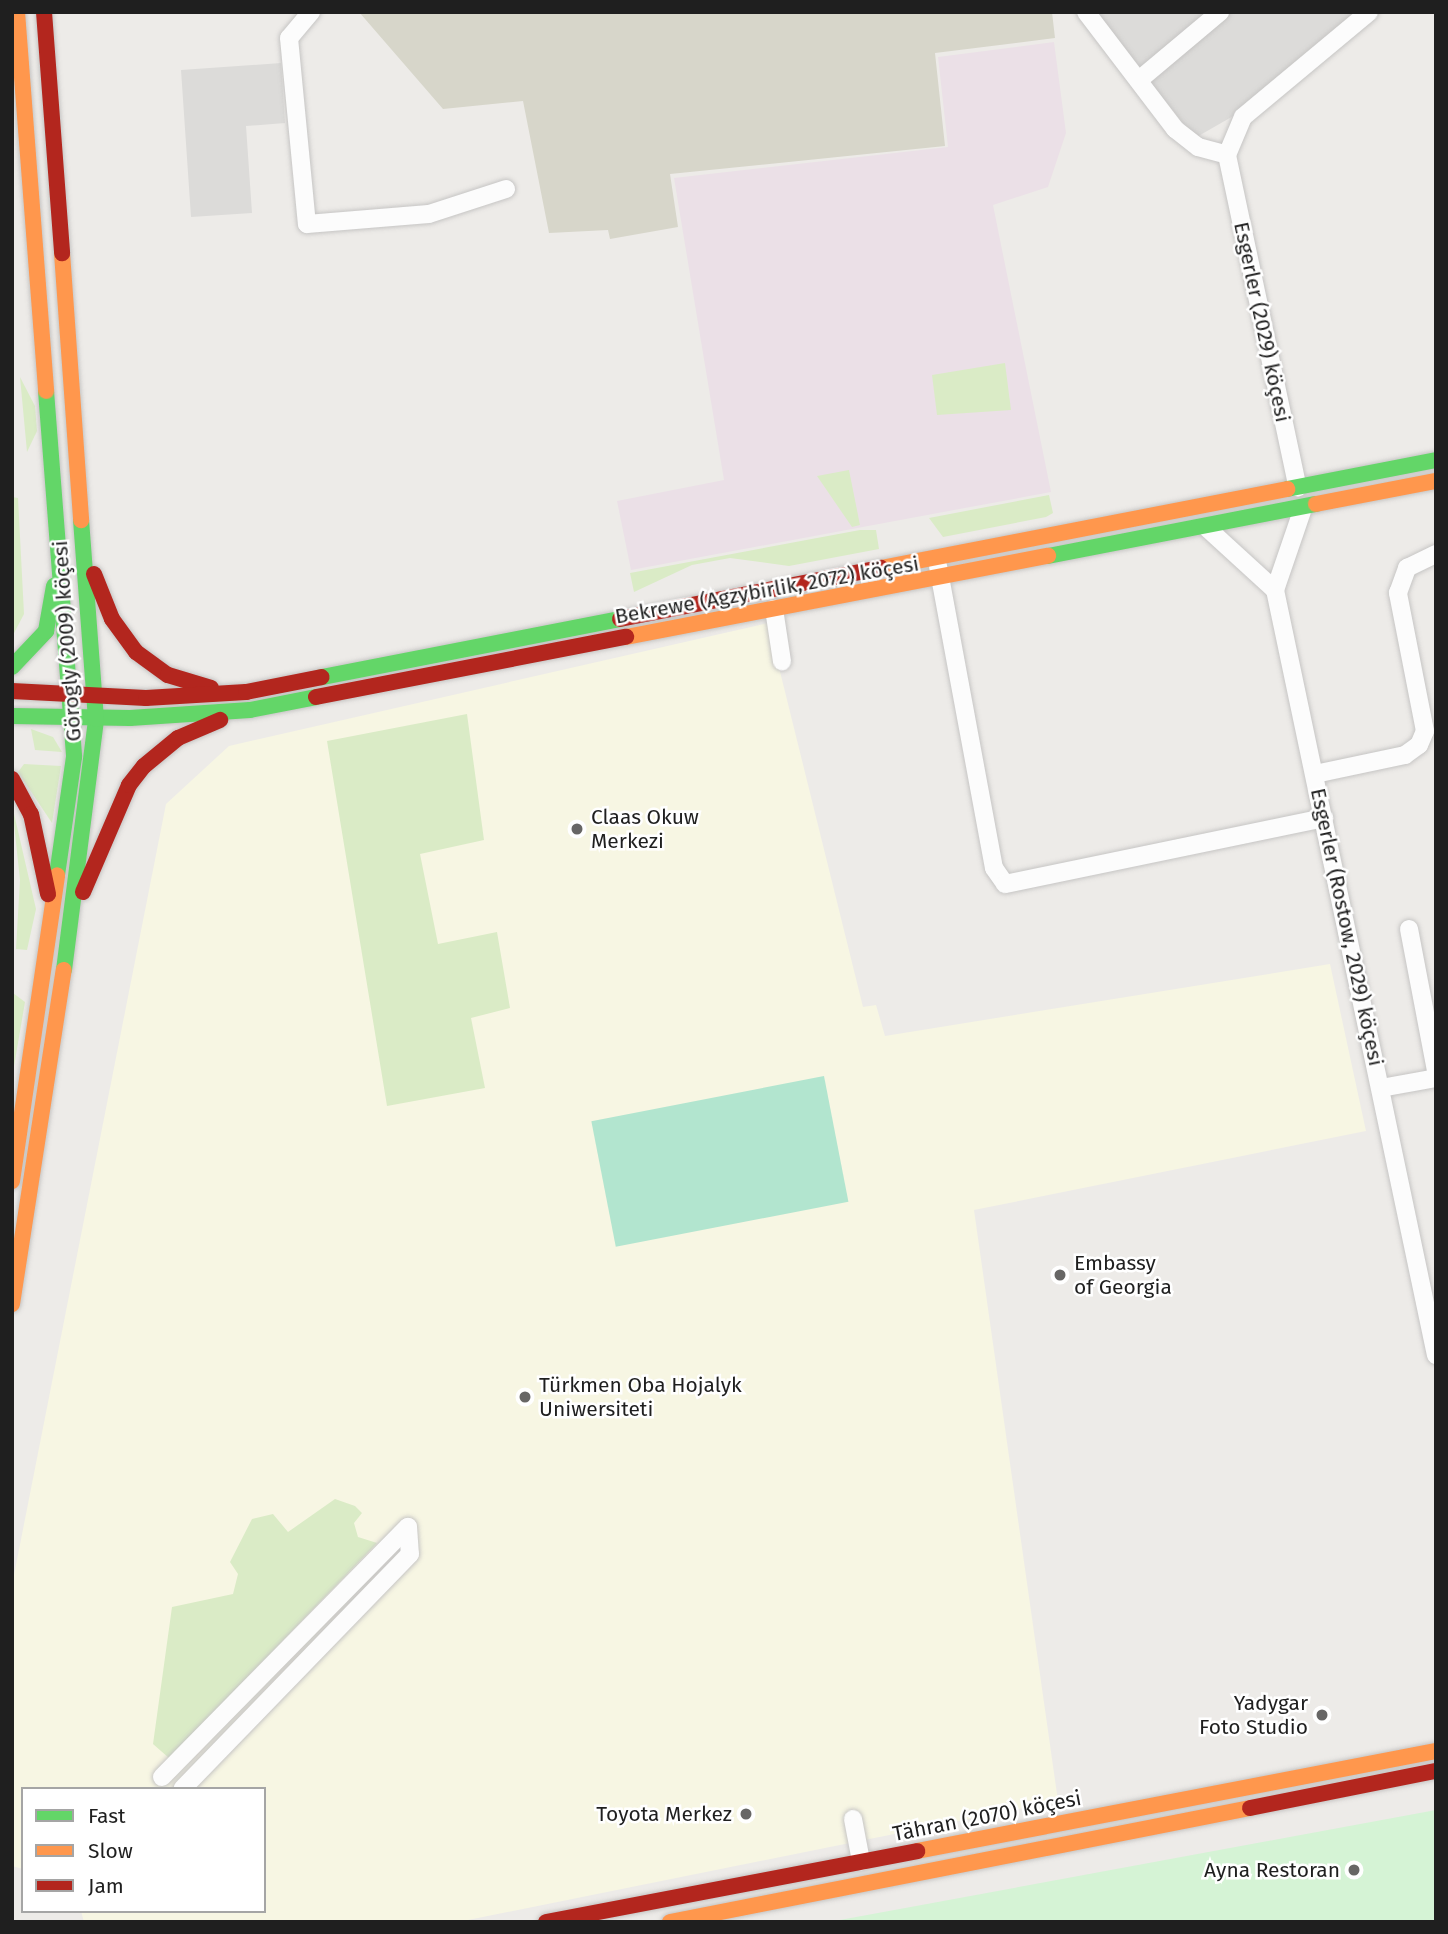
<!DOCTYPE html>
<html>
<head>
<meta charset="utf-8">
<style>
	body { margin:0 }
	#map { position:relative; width:1448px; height:1934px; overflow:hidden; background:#edebe8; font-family:"Fira Sans",sans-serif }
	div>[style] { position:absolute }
	.residential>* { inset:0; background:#dcdbd9 }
	.industrial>* { inset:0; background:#ebe0e7 }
	.education>* { inset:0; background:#f7f6e3 }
	.construction>* { inset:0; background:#d7d6ca }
	.grass>* { inset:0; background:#daebc6 }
	.park>* { inset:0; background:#d5f3d5 }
	.pitch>* { inset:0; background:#b2e5cf; transform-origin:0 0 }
	.roads { filter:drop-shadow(0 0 2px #c6c5c4) drop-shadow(0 0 2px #c6c5c4) }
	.street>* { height:18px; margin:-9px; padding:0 9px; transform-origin:9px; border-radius:9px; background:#fcfcfc }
	.fast>* { height:16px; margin:-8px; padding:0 8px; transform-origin:8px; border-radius:8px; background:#63d668 }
	.slow>* { height:16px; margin:-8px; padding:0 8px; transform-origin:8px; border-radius:8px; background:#ff974d }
	.jam>* { height:16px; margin:-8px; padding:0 8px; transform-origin:8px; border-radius:8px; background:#b3261e }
	.dots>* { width:19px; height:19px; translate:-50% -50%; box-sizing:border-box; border:4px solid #fff; border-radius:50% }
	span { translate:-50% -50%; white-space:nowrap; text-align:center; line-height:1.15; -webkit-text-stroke:5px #fff; paint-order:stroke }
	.street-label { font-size:21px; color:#1f1f1f }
	.poi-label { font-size:21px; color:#1f1f1f }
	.left { translate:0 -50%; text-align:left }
	.right { translate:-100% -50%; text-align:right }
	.frame { position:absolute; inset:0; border:14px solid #1f1f1f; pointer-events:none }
	.legend { position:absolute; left:21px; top:1787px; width:245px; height:126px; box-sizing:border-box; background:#fff; border:2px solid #a5a5a5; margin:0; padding:9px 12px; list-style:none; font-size:21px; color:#1f1f1f }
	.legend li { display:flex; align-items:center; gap:14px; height:35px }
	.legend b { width:35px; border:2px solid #a5a5a5 }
</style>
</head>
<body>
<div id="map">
	<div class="residential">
		<div style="clip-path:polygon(1094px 12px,1364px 12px,1235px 115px,1195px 138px)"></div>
		<div style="clip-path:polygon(281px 63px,285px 123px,246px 126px,252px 213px,191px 217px,181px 70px)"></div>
	</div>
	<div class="industrial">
		<div style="clip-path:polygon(1054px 42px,1066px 133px,1048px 187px,993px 205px,1051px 492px,631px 570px,617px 501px,724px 480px,674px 178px,948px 147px,938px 57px)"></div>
	</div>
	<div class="education">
		<div style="clip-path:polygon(768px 623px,863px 1007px,876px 1005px,885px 1036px,1330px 964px,1366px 1131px,974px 1210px,1058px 1801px,458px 1922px,84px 1922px,81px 1911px,264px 1911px,264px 1789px,23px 1789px,23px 1869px,12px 1866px,12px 1585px,166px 804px,229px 746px)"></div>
	</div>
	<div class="construction">
		<div style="clip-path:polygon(359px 12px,1052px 12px,1055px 38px,935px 53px,945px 146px,670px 174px,678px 227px,610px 239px,608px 230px,549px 233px,523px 101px,443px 109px)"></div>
	</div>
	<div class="grass">
		<div style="clip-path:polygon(1005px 363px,1011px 410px,937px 415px,932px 375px)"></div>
		<div style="clip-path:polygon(20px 377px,35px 406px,37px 431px,27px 452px)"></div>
		<div style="clip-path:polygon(849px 470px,860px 525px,852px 527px,817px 476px)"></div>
		<div style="clip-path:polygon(1049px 495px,1053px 513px,1046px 517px,943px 537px,929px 518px)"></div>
		<div style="clip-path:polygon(12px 497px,18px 498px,24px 614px,12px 637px)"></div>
		<div style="clip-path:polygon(860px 530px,876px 530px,879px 549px,789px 566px,730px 558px,692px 565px,634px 592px,630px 573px)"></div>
		<div style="clip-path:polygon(467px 714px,484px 840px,420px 854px,438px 944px,497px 932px,510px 1008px,471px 1018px,485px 1088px,387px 1106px,327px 741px)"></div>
		<div style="clip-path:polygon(31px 729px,53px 737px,62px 752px,35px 750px)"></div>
		<div style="clip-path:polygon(24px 764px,61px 766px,52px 823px,18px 772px)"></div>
		<div style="clip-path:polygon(12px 805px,36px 909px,27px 950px,16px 949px,20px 880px)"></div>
		<div style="clip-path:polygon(13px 993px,25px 1002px,12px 1078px,12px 997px)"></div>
		<div style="clip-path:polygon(335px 1499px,355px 1506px,362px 1513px,354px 1523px,358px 1537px,377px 1543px,169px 1758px,153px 1744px,172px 1607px,233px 1594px,238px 1574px,230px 1562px,252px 1519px,273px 1514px,288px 1532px)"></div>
	</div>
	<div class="park">
		<div style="clip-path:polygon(1436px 1810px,1436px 1922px,829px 1922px,1279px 1839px)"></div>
	</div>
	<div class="pitch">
		<div style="left:824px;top:1076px;width:128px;height:237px;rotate:79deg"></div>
	</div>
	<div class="roads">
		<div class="street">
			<div style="left:311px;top:12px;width:34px;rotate:130deg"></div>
			<div style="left:289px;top:38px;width:187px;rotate:84.5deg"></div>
			<div style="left:307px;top:224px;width:122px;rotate:-4.7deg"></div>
			<div style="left:429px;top:214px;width:81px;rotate:-18deg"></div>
			<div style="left:1086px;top:12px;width:147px;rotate:52.7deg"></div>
			<div style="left:1175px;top:129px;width:29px;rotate:38deg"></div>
			<div style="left:1198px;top:147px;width:30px;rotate:15deg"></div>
			<div style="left:1139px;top:80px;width:106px;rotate:-40deg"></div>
			<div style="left:1227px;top:155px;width:340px;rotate:78deg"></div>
			<div style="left:1227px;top:155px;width:41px;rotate:-67.2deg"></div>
			<div style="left:1243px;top:117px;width:164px;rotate:-39.8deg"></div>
			<div style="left:1207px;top:528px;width:92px;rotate:42.4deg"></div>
			<div style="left:1275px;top:590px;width:782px;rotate:78.12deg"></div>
			<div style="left:938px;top:566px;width:307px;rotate:79.5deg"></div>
			<div style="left:994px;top:868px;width:19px;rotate:55deg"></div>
			<div style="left:1005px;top:884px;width:326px;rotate:-11.7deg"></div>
			<div style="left:1275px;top:590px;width:83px;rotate:-71.1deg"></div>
			<div style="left:774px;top:609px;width:53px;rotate:81.3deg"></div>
			<div style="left:1315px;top:774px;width:92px;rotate:-11.9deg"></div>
			<div style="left:1405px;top:755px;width:17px;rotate:-36deg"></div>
			<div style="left:1419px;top:745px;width:15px;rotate:-67deg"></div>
			<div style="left:1425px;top:731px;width:141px;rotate:-101.1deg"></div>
			<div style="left:1398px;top:593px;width:27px;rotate:-70deg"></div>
			<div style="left:1407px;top:568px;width:32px;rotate:-26deg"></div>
			<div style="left:1409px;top:929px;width:144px;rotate:79.2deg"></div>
			<div style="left:1381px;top:1088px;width:56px;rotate:-10.3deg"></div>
			<div style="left:162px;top:1777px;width:351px;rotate:-45.5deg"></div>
			<div style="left:408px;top:1527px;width:27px;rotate:86deg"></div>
			<div style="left:410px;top:1554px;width:327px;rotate:134.1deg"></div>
			<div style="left:853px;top:1819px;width:43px;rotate:79.2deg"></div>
		</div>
		<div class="fast">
			<div style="left:46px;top:391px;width:367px;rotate:85.6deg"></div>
			<div style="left:74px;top:757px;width:119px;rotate:98.2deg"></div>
			<div style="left:1287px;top:489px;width:152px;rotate:-11deg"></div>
			<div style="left:1048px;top:556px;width:273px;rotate:-11deg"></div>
			<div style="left:12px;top:667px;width:50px;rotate:-46.6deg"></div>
			<div style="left:46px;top:631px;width:46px;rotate:-79.9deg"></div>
			<div style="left:322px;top:677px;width:304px;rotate:-11deg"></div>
			<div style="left:12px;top:716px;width:118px;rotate:1deg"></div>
			<div style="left:130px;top:718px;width:120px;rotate:-3.8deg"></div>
			<div style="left:250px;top:710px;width:67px;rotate:-11.1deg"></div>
			<div style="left:64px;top:970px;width:253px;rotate:-82.7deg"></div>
			<div style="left:96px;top:719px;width:200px;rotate:-94.3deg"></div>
		</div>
		<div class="slow">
			<div style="left:17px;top:12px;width:380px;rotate:85.6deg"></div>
			<div style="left:62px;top:253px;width:268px;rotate:85.9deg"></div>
			<div style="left:1316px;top:504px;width:122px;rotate:-10.9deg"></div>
			<div style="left:881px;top:568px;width:414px;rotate:-11deg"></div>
			<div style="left:626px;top:637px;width:430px;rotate:-10.9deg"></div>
			<div style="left:12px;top:1181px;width:309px;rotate:-81.6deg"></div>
			<div style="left:12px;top:1304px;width:338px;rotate:-81.2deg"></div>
			<div style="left:917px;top:1851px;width:529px;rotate:-10.91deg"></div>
			<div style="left:670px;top:1922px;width:591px;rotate:-11.12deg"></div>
		</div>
		<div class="jam">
			<div style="left:44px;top:12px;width:242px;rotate:85.7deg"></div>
			<div style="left:94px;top:574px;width:48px;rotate:68.2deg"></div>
			<div style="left:112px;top:619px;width:41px;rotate:54deg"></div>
			<div style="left:136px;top:652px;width:39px;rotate:36deg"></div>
			<div style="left:168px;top:675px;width:45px;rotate:16.8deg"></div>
			<div style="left:620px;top:619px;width:266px;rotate:-11.1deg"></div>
			<div style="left:12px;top:691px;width:134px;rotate:3deg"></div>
			<div style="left:146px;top:698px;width:100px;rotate:-3.4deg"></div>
			<div style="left:246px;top:692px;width:77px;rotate:-11.2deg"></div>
			<div style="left:316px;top:697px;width:316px;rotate:-11deg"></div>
			<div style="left:12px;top:779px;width:40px;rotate:62deg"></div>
			<div style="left:31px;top:814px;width:82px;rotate:78deg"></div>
			<div style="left:83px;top:892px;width:116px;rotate:-66.7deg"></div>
			<div style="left:129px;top:785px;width:24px;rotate:-52deg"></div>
			<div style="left:144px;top:766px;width:44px;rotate:-39.5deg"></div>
			<div style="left:178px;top:738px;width:46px;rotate:-23.2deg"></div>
			<div style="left:1250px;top:1808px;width:190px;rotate:-11.3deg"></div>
			<div style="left:546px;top:1922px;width:378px;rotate:-10.8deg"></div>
		</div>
	</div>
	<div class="dots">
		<div style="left:577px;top:829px;background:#676665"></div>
		<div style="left:1060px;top:1275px;background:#676665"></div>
		<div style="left:525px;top:1397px;background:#676665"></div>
		<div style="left:1322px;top:1715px;background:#676665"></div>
		<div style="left:746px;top:1814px;background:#676665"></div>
		<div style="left:1354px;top:1870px;background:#676665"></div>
	</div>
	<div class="street-label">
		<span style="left:1262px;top:322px;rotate:78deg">Esgerler (2029) köçesi</span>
		<span style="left:767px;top:590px;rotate:-10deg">Bekrewe (Agzybirlik, 2072) köçesi</span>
		<span style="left:67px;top:641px;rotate:-94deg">Görogly (2009) köçesi</span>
		<span style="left:1347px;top:927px;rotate:78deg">Esgerler (Rostow, 2029) köçesi</span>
		<span style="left:987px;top:1816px;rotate:-11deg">Tähran (2070) köçesi</span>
	</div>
	<div class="poi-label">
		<span class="left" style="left:591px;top:829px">Claas Okuw<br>Merkezi</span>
		<span class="left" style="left:1074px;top:1275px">Embassy<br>of Georgia</span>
		<span class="left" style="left:539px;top:1397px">Türkmen Oba Hojalyk<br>Uniwersiteti</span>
		<span class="right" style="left:1308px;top:1715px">Yadygar<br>Foto Studio</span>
		<span class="right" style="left:732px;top:1814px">Toyota Merkez</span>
		<span class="right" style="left:1340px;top:1870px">Ayna Restoran</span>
	</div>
	<div class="frame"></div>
	<ul class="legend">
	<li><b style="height:9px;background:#63d668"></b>Fast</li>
	<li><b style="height:9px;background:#ff974d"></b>Slow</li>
	<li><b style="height:9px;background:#b3261e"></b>Jam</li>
	</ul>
</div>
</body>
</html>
